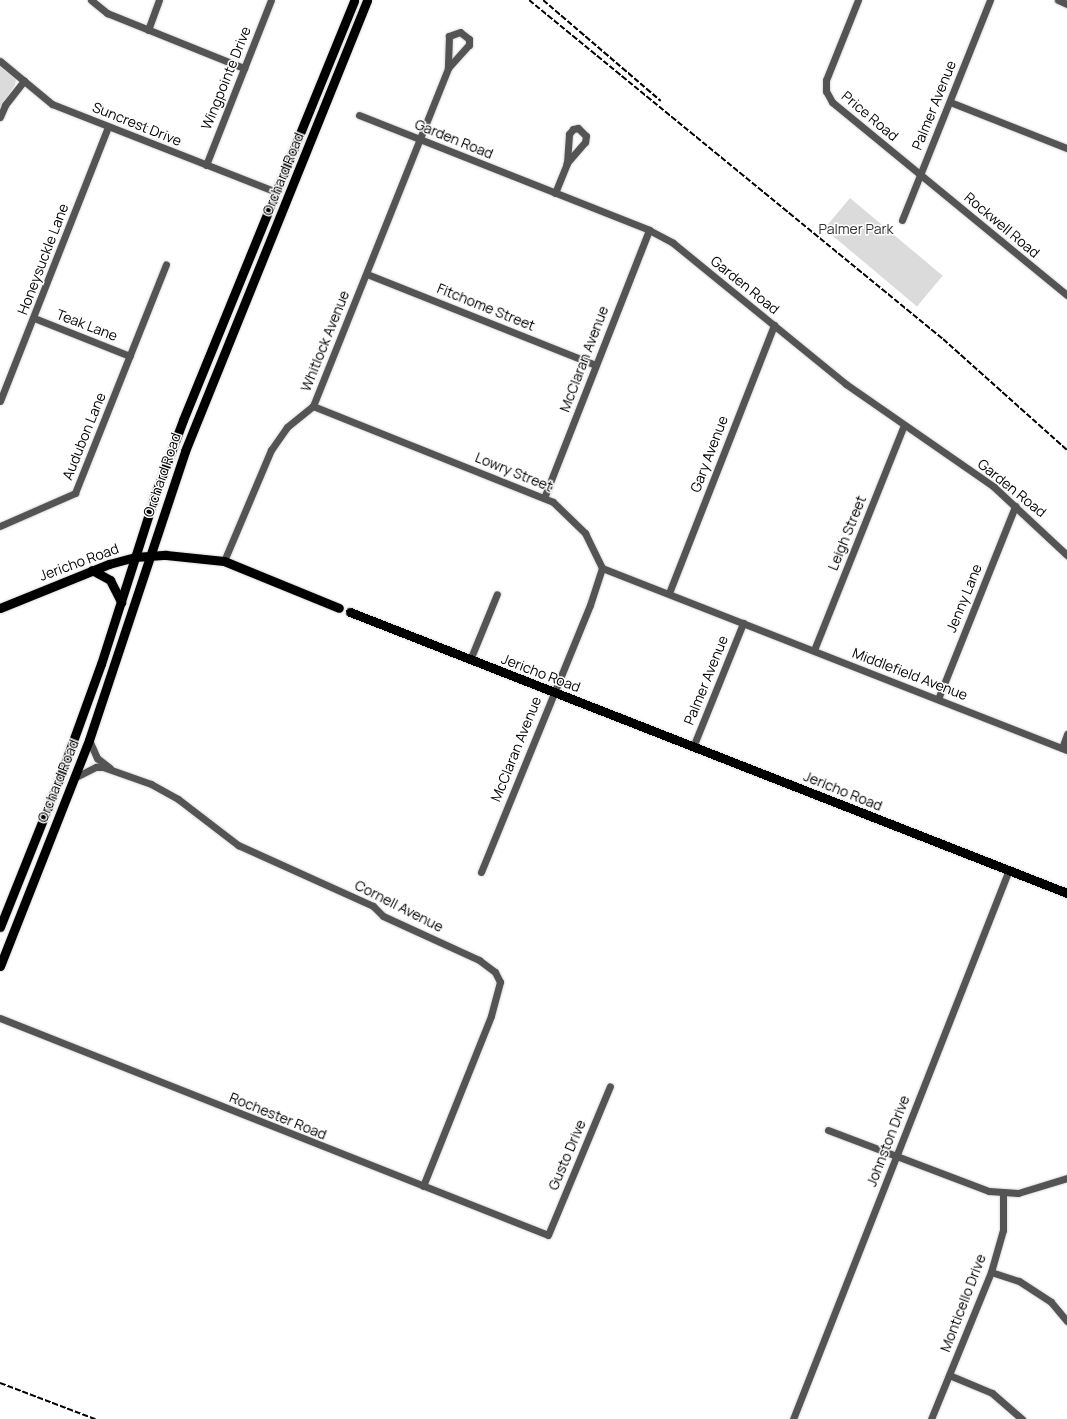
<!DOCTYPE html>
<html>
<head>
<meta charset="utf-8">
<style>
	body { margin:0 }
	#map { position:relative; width:1067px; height:1419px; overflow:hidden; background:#fff; font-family:Manrope,sans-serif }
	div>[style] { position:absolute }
	.green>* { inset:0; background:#dbdbdb; transform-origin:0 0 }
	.roads { filter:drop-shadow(0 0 1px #dbdbdb) drop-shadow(0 0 1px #dbdbdb) }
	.minor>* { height:7px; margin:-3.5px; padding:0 3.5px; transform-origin:3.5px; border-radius:3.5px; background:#545454 }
	.major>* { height:9px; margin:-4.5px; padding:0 4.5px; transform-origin:4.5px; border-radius:4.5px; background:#000 }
	.rail>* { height:2px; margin-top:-1px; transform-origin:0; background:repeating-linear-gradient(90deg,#000 0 6px,transparent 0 8px) }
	span { translate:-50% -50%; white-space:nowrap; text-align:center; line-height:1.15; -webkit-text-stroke:3px #fff; paint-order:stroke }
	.street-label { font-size:14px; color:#000 }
	.park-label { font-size:14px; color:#323232 }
</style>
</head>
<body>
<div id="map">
	<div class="green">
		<div style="clip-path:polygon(0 65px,16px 79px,15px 85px,0 109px)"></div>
		<div style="left:850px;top:198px;width:121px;height:40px;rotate:40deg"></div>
	</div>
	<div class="roads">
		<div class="minor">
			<div style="left:91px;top:0;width:21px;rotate:39deg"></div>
			<div style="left:107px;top:13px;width:148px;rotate:21.9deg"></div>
			<div style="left:858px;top:0;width:86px;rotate:111.8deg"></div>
			<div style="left:826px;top:80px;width:11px;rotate:90deg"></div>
			<div style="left:826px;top:91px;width:13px;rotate:61deg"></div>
			<div style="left:832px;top:102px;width:304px;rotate:39.4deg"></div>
			<div style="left:1058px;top:0;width:10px;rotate:24deg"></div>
			<div style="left:148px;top:30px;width:32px;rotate:-70deg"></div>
			<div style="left:0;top:61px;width:67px;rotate:39.6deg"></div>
			<div style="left:52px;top:104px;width:241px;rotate:21.4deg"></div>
			<div style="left:950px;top:102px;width:126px;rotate:21.5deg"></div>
			<div style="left:359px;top:115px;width:312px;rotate:21.6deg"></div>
			<div style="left:649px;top:230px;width:27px;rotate:28deg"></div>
			<div style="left:673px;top:243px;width:223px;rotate:39.2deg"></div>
			<div style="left:846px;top:384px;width:180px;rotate:34.8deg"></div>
			<div style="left:994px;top:487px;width:100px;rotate:43deg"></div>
			<div style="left:0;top:117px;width:13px;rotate:-67deg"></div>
			<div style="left:5px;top:105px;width:31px;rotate:-52deg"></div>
			<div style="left:206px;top:165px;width:177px;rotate:-68.5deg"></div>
			<div style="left:555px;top:193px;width:32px;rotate:-68deg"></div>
			<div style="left:567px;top:163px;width:29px;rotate:-86deg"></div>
			<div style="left:569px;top:134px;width:6px;rotate:-51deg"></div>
			<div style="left:573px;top:129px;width:5px;rotate:-11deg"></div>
			<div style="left:578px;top:128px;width:11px;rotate:45deg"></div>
			<div style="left:586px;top:136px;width:6px;rotate:99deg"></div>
			<div style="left:585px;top:142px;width:28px;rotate:131deg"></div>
			<div style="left:902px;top:220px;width:237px;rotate:-68.2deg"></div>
			<div style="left:367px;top:274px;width:246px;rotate:21.7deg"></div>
			<div style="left:34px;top:318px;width:103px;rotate:21.6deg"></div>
			<div style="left:0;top:401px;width:295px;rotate:-68.5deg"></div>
			<div style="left:313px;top:406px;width:258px;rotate:21.8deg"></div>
			<div style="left:553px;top:502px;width:45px;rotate:44.1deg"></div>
			<div style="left:585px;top:533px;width:39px;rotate:64deg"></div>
			<div style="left:602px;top:568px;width:499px;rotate:21.4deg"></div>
			<div style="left:544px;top:498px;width:288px;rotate:-68.6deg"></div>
			<div style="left:0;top:526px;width:82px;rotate:-23.7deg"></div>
			<div style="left:75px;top:493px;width:246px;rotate:-68.3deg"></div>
			<div style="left:224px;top:561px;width:121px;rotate:-67.1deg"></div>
			<div style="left:271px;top:450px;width:28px;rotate:-55deg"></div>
			<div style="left:287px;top:427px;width:33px;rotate:-39deg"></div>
			<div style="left:313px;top:406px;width:364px;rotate:-68.2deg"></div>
			<div style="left:448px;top:68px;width:31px;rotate:-48deg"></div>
			<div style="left:469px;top:45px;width:6px;rotate:-90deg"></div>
			<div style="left:469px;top:39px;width:11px;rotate:-142deg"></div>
			<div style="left:460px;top:32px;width:12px;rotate:160deg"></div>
			<div style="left:449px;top:36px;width:32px;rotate:92deg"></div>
			<div style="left:669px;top:593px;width:288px;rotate:-68.6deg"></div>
			<div style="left:814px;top:650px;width:242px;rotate:-68.2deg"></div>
			<div style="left:470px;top:660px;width:71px;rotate:-67.8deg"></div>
			<div style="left:938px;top:699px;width:208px;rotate:-68.2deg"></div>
			<div style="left:89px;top:740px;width:20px;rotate:66deg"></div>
			<div style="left:97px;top:758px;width:16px;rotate:38deg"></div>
			<div style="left:693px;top:747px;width:134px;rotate:-68deg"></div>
			<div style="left:1062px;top:748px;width:15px;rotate:-70deg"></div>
			<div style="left:74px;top:778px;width:25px;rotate:-27deg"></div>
			<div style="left:96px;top:767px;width:7px"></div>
			<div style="left:103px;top:767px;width:51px;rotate:19.5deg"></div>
			<div style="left:151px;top:784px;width:31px;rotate:29deg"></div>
			<div style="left:178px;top:799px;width:76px;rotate:37.5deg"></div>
			<div style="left:238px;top:845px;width:148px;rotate:24.3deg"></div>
			<div style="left:373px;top:906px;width:14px;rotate:45deg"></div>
			<div style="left:383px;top:916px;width:106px;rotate:24.6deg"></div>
			<div style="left:479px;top:960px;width:20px;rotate:37deg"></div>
			<div style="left:495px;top:972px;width:11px;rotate:63deg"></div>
			<div style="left:500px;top:982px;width:35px;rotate:105deg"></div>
			<div style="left:491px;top:1016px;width:183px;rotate:111.8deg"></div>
			<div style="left:481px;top:872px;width:288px;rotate:-67.8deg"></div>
			<div style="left:590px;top:605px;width:39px;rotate:-72deg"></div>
			<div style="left:0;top:1018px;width:589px;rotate:21.6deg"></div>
			<div style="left:548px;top:1235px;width:161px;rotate:-67.4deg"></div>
			<div style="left:828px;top:1130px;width:172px;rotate:20.8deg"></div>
			<div style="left:989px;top:1191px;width:29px;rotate:4deg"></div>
			<div style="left:1018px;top:1193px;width:51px;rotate:-17deg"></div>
			<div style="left:991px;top:1272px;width:29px;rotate:18deg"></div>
			<div style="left:1019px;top:1281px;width:38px;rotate:33deg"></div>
			<div style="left:1051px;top:1302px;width:25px;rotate:50deg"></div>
			<div style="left:949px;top:1375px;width:47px;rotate:22.7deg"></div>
			<div style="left:992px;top:1393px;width:40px;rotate:41deg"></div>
			<div style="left:793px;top:1419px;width:588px;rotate:-68.54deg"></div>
			<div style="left:931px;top:1419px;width:159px;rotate:-67.8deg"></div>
			<div style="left:991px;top:1272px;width:44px;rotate:-74.1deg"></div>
			<div style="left:1003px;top:1230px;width:37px;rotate:-90deg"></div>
		</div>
		<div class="major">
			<div style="left:92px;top:570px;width:21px;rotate:29deg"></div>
			<div style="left:110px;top:580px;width:25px;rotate:63deg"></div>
			<div style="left:0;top:608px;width:118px;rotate:-22deg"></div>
			<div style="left:109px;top:564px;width:27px;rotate:-15deg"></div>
			<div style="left:135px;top:557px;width:31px;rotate:-4deg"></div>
			<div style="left:166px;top:555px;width:58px;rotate:5.9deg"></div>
			<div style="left:224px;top:561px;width:124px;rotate:22.2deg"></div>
			<div style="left:350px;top:612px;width:770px;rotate:21.4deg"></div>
			<div style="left:0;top:927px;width:162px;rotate:-68.2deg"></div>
			<div style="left:60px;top:777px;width:120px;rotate:-70.1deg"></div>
			<div style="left:101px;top:664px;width:181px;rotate:-72.3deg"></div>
			<div style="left:156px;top:492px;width:77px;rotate:-69.4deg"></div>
			<div style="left:183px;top:420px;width:453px;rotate:-67.8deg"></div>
			<div style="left:0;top:966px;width:243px;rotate:-68.5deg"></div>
			<div style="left:89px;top:740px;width:305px;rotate:-71.6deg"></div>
			<div style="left:185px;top:451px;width:486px;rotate:-68deg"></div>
		</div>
	</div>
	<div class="rail">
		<div style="left:529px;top:0;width:535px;rotate:39.31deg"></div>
		<div style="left:943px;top:339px;width:166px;rotate:41.8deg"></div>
		<div style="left:543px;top:0;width:155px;rotate:40.6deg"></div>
		<div style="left:0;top:1383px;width:102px;rotate:20.8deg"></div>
	</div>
	<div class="street-label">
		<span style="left:226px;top:78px;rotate:-68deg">Wingpointe Drive</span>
		<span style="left:934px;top:105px;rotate:-68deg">Palmer Avenue</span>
		<span style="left:870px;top:116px;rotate:40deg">Price Road</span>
		<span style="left:137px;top:124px;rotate:22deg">Suncrest Drive</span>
		<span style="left:454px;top:139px;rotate:22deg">Garden Road</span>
		<span style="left:283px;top:174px;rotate:-68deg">Orchard Road</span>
		<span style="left:1002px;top:225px;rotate:40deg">Rockwell Road</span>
		<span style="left:43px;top:259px;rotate:-69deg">Honeysuckle Lane</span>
		<span style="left:745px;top:285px;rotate:39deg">Garden Road</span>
		<span style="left:486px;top:307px;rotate:22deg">Fitchome Street</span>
		<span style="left:87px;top:325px;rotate:21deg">Teak Lane</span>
		<span style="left:325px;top:341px;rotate:-68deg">Whitlock Avenue</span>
		<span style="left:584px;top:359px;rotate:-69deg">McClaran Avenue</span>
		<span style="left:84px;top:436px;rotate:-68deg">Audubon Lane</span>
		<span style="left:709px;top:454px;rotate:-69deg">Gary Avenue</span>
		<span style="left:514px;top:472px;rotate:22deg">Lowry Street</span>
		<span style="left:162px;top:475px;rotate:-71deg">Orchard Road</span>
		<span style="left:1012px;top:488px;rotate:39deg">Garden Road</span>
		<span style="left:847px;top:533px;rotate:-68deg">Leigh Street</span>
		<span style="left:79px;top:562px;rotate:-20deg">Jericho Road</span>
		<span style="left:964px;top:598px;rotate:-68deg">Jenny Lane</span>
		<span style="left:541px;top:673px;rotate:21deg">Jericho Road</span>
		<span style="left:910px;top:674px;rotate:21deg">Middlefield Avenue</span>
		<span style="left:706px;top:680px;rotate:-68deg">Palmer Avenue</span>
		<span style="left:516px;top:749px;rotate:-68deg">McClaran Avenue</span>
		<span style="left:58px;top:781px;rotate:-68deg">Orchard Road</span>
		<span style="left:843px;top:791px;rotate:22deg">Jericho Road</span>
		<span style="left:399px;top:906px;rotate:27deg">Cornell Avenue</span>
		<span style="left:278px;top:1116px;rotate:22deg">Rochester Road</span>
		<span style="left:888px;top:1141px;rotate:-69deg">Johnston Drive</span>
		<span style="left:567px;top:1155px;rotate:-67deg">Gusto Drive</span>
		<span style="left:963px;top:1303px;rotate:-69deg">Monticello Drive</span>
	</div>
	<div class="park-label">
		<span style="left:856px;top:229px">Palmer Park</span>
	</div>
</div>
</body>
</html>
